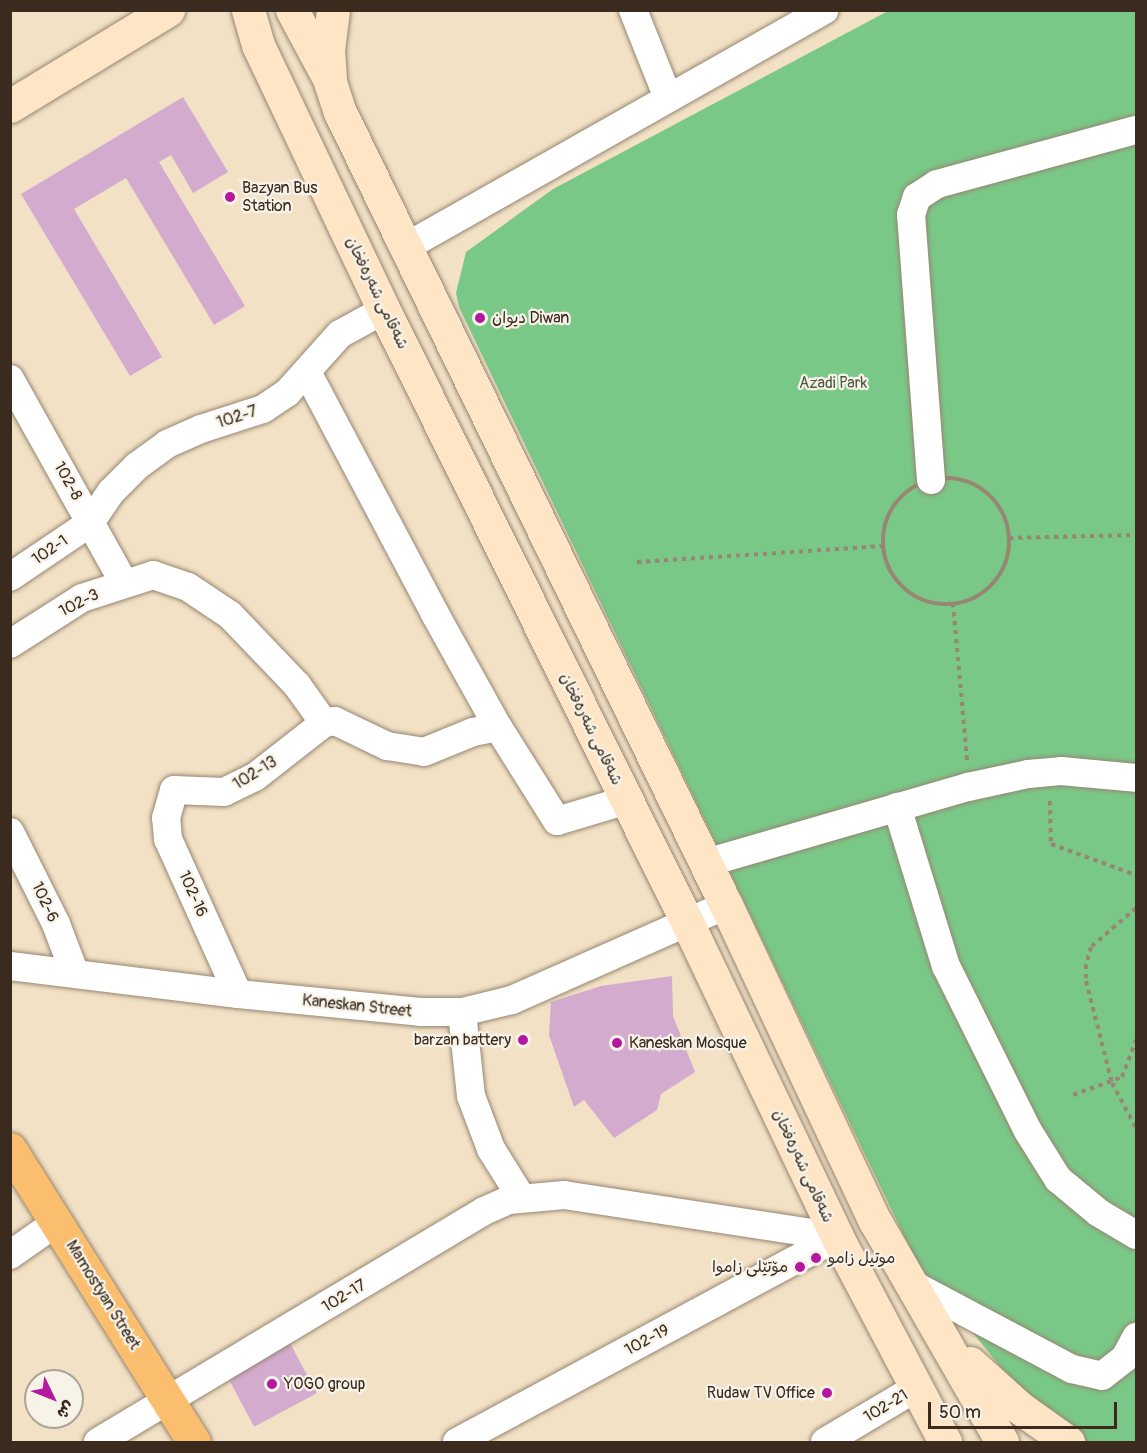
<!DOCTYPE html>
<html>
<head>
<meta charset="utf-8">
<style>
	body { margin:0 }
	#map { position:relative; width:1147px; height:1453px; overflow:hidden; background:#f2e1c5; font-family:Pangolin,"Playpen Sans Arabic",sans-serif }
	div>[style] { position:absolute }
	.green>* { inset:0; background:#7ac888 }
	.building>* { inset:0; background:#d3abce; transform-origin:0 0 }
	.path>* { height:4px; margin-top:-2px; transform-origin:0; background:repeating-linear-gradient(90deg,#968672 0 4.5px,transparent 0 9px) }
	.path>.ring { margin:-2px; padding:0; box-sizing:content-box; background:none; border:4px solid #968672; border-radius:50% }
	.roads { filter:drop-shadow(0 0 2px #968672) drop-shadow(0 0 2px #968672) }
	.street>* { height:28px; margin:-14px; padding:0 14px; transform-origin:14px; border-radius:14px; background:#fff }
	.secondary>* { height:33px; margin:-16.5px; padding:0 16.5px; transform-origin:16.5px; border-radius:16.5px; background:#fde5c5 }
	.primary>* { height:33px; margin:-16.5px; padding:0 16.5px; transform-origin:16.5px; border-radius:16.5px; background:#fabe6e }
	.dots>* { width:16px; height:16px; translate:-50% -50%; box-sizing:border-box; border:3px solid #f7f3e8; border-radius:50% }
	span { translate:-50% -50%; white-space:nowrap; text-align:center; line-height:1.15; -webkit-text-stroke:4.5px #f7f3e8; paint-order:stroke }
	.poi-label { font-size:16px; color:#3b2a1e }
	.left { translate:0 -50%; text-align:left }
	.right { translate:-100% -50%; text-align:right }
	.street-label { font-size:16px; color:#3b2a1e }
	.park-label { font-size:16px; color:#4e593e }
	.frame { position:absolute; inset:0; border:12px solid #3b2a1e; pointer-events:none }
	.north { position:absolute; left:24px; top:1369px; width:60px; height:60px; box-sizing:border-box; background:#f7f3e8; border:2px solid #aca397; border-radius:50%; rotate:133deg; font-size:16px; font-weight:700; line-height:24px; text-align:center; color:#3b2a1e }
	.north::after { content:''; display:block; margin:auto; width:21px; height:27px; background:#b5179e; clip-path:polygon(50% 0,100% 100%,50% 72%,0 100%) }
	.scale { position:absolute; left:928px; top:1402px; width:189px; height:27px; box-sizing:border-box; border:3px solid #3b2a1e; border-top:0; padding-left:8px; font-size:18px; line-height:21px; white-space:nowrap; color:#3b2a1e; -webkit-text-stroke:4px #f7f3e8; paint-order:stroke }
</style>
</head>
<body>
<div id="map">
	<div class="green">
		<div style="clip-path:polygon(888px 11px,1136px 11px,1136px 1442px,1090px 1442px,1076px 1437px,1003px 1370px,918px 1265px,459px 307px,456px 293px,466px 252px,553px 189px)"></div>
	</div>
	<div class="building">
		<div style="clip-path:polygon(183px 97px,228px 172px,193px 193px,171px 155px,159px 162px,245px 306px,214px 325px,126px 178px,74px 209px,162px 357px,130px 376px,21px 194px)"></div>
		<div style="clip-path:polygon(672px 976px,673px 1016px,695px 1072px,661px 1094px,657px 1110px,614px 1138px,584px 1100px,574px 1107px,549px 1035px,551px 1002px,601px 986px)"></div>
		<div style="left:290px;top:1343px;width:57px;height:71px;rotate:62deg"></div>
	</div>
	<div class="path">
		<div class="ring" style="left:883px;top:478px;width:122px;height:122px"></div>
		<div style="left:1009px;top:538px;width:127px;rotate:-1.4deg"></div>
		<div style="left:637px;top:562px;width:247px;rotate:-3.7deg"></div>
		<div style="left:953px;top:603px;width:159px;rotate:84.9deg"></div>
		<div style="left:1050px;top:801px;width:43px;rotate:88.7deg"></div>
		<div style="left:1051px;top:844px;width:90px;rotate:20deg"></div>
		<div style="left:1136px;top:908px;width:60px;rotate:139.1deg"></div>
		<div style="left:1091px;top:947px;width:19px;rotate:106deg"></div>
		<div style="left:1086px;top:965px;width:16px;rotate:90deg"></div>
		<div style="left:1086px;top:981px;width:105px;rotate:75.7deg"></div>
		<div style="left:1112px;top:1083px;width:51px;rotate:61.9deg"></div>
		<div style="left:1073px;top:1095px;width:52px;rotate:-20.2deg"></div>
		<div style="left:1122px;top:1077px;width:40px;rotate:-69deg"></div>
	</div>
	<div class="roads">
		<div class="street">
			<div style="left:633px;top:10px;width:95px;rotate:68.3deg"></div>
			<div style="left:404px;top:248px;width:483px;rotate:-29.5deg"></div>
			<div style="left:307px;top:372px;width:274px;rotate:62.1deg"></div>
			<div style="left:435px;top:614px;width:129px;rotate:60.9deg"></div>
			<div style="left:498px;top:727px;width:111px;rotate:57.9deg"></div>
			<div style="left:557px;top:821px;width:73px;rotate:-16.7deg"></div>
			<div style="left:10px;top:379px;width:234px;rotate:60.8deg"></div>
			<div style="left:931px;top:480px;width:266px;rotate:-94.3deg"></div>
			<div style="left:911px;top:215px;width:19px;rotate:-72deg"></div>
			<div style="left:917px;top:197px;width:24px;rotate:-33deg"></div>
			<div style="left:937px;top:184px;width:206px;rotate:-15.2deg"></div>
			<div style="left:10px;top:577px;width:97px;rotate:-34deg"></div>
			<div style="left:90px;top:523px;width:37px;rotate:-56deg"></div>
			<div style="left:111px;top:492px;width:37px;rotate:-45deg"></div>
			<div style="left:137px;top:466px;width:37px;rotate:-36deg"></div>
			<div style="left:167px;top:444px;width:37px;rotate:-24deg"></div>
			<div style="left:201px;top:429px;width:65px;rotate:-17.9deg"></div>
			<div style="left:263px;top:409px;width:29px;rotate:-34deg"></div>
			<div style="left:287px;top:393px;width:79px;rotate:-48.1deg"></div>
			<div style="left:340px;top:334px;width:50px;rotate:-28.6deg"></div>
			<div style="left:10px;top:644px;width:85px;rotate:-32.6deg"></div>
			<div style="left:82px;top:598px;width:75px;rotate:-17.9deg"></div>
			<div style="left:153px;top:575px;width:37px;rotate:19deg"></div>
			<div style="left:188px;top:587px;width:50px;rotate:33.7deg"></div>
			<div style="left:230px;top:615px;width:97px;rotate:46.3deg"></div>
			<div style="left:297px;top:685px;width:47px;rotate:54.6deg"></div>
			<div style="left:897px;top:807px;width:166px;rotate:72.9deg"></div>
			<div style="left:946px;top:966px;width:184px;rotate:63.6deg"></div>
			<div style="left:1028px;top:1131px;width:57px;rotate:58deg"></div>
			<div style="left:1058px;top:1179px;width:53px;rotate:39.7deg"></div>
			<div style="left:1099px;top:1213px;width:43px;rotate:30.7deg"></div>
			<div style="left:10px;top:832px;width:103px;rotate:63.4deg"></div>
			<div style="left:56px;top:924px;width:53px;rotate:69.2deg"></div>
			<div style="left:706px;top:863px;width:273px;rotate:-16.2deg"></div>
			<div style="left:968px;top:787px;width:61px;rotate:-12.2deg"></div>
			<div style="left:1028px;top:774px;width:33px;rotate:-5deg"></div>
			<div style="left:1061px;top:771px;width:75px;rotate:5.3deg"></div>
			<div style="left:10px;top:966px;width:230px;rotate:7deg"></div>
			<div style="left:238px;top:994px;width:183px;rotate:5.6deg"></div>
			<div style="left:420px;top:1012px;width:42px"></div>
			<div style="left:462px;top:1012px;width:51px;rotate:-13.5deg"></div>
			<div style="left:512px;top:1000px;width:234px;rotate:-23.9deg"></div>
			<div style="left:238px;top:994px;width:170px;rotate:-114.3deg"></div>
			<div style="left:168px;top:839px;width:21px;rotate:-95deg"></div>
			<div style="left:166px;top:818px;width:29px;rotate:-74deg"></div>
			<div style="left:174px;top:790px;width:50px;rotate:2.3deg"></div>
			<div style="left:224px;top:792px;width:34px;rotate:-26deg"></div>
			<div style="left:255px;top:777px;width:88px;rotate:-38deg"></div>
			<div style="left:324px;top:723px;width:11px;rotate:-10deg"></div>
			<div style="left:335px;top:721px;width:58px;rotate:25.7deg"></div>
			<div style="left:387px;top:746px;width:37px;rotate:9deg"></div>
			<div style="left:424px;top:752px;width:53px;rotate:-22.2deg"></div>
			<div style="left:473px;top:732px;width:25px;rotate:-11deg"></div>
			<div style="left:462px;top:1012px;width:84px;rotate:83.9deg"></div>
			<div style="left:471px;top:1096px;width:57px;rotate:69.3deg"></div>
			<div style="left:491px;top:1149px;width:57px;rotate:58deg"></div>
			<div style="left:10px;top:1255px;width:57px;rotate:-35.1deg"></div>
			<div style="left:910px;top:1283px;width:183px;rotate:28deg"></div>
			<div style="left:1072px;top:1369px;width:31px;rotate:13deg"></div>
			<div style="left:1102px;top:1376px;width:29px;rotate:-38deg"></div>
			<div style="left:1125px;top:1358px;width:24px;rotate:-62deg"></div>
			<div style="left:98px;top:1442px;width:450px;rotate:-30.9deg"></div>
			<div style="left:484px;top:1211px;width:27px;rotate:-24deg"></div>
			<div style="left:509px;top:1200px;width:55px;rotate:-5.2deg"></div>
			<div style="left:564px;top:1195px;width:276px;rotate:8.7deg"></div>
			<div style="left:457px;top:1442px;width:432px;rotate:-28.3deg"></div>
			<div style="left:825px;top:1442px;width:106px;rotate:-30.7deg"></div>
		</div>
		<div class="secondary">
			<div style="left:248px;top:10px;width:36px;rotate:74deg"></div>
			<div style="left:258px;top:45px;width:293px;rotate:64.6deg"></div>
			<div style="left:384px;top:310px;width:685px;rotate:63.66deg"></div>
			<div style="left:688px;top:924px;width:347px;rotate:64.5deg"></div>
			<div style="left:837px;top:1237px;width:232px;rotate:62.2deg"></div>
			<div style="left:292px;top:10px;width:74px;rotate:61.7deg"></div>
			<div style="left:333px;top:10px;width:40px;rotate:97.1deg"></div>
			<div style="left:328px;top:50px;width:32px;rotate:86deg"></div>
			<div style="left:330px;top:82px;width:32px;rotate:72deg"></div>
			<div style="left:340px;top:112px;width:882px;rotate:64.05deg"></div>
			<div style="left:726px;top:905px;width:349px;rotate:64.8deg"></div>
			<div style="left:875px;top:1221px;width:255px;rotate:60.1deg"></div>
			<div style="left:10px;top:106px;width:185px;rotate:-31.3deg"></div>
			<div style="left:970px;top:1363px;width:67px;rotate:42deg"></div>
			<div style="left:1020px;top:1408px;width:59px;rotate:35.3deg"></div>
		</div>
		<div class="primary">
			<div style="left:10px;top:1149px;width:346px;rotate:57.9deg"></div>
		</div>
	</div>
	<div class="dots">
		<div style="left:230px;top:197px;background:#b5179e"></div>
		<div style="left:480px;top:318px;background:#b5179e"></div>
		<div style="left:523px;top:1040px;background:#b5179e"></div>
		<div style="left:617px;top:1043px;background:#b5179e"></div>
		<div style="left:816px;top:1258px;background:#b5179e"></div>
		<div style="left:800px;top:1267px;background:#b5179e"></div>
		<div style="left:272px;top:1384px;background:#b5179e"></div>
		<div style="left:827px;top:1393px;background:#b5179e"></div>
	</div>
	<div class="poi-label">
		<span class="left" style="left:242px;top:197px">Bazyan Bus<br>Station</span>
		<span class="left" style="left:492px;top:318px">دیوان Diwan</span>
		<span class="right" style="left:511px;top:1040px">barzan battery</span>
		<span class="left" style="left:629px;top:1043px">Kaneskan Mosque</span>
		<span class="left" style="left:828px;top:1258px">موتيل زامو</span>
		<span class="right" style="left:788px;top:1267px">مۆتێلی زاموا</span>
		<span class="left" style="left:284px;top:1384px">YOGO group</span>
		<span class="right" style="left:815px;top:1393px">Rudaw TV Office</span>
	</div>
	<div class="street-label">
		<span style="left:377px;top:293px;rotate:64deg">شەقامی شەرەفخان</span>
		<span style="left:237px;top:417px;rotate:-18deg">102-7</span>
		<span style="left:68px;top:481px;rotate:61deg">102-8</span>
		<span style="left:50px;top:550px;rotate:-34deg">102-1</span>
		<span style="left:79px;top:603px;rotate:-27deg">102-3</span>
		<span style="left:591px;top:729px;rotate:64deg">شەقامی شەرەفخان</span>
		<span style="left:255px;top:773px;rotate:-32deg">102-13</span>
		<span style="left:193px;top:894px;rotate:66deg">102-16</span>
		<span style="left:45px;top:902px;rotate:65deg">102-6</span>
		<span style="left:357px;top:1006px;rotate:6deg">Kaneskan Street</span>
		<span style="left:803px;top:1166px;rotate:65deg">شەقامی شەرەفخان</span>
		<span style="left:103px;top:1295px;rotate:58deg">Mamostyan Street</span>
		<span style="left:344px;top:1296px;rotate:-31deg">102-17</span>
		<span style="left:647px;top:1340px;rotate:-28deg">102-19</span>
		<span style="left:886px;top:1406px;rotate:-31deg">102-21</span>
	</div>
	<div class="park-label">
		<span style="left:833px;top:383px">Azadi Park</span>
	</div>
	<div class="frame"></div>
	<div class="north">ش</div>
	<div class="scale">50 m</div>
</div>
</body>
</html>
